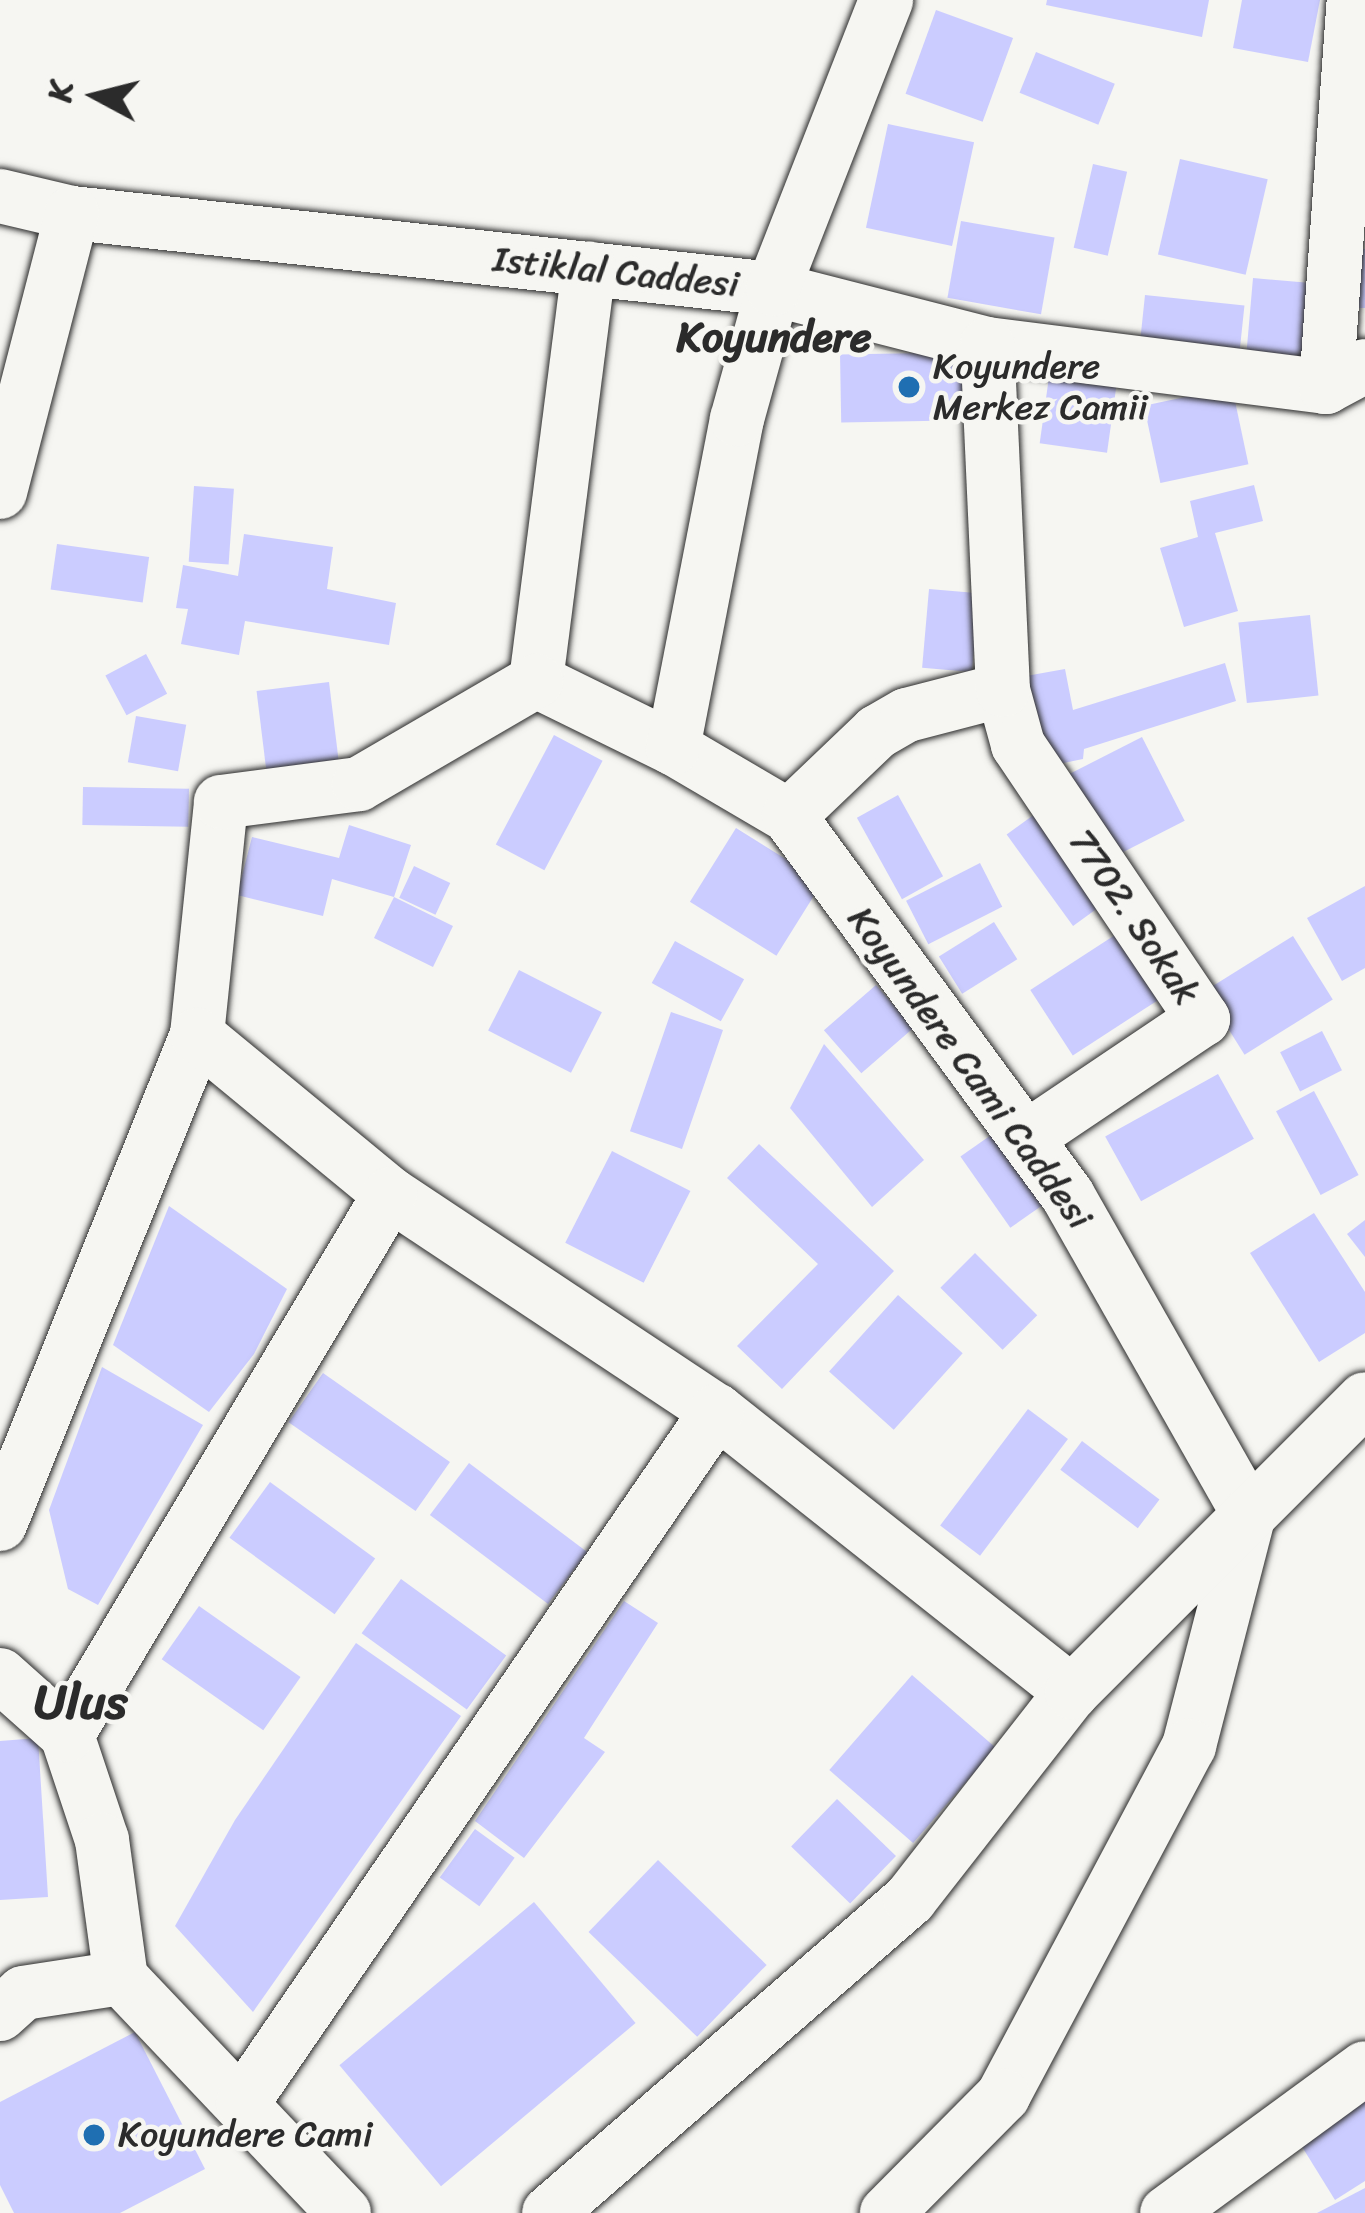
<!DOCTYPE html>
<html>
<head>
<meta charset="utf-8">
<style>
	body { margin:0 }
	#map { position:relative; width:1365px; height:2213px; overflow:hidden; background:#f6f6f2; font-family:Sriracha,sans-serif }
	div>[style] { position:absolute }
	.building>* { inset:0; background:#cbccff; transform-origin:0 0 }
	.roads { filter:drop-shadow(0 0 3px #2b2b2b) drop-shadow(0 0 3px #2b2b2b) }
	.minor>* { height:54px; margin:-27px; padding:0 27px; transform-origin:27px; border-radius:27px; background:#f6f6f2 }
	.dots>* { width:33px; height:33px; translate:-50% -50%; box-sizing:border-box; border:6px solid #f6f6f2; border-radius:50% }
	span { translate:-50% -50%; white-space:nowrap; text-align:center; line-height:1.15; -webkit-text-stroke:9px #f6f6f2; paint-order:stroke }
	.street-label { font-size:36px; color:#2b2b2b }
	.poi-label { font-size:36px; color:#2b2b2b }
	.left { translate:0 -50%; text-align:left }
	.quarter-label { font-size:42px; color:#2b2b2b; font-weight:700 }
	.district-label { font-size:48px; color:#2b2b2b; font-weight:700 }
	.north { position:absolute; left:36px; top:36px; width:120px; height:120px; -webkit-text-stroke:9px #f6f6f2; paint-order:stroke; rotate:277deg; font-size:33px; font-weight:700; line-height:48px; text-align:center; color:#2b2b2b }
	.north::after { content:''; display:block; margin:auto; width:42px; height:54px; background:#2b2b2b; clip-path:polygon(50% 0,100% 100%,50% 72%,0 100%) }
</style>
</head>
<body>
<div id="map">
	<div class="building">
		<div style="clip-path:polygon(1047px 0,1209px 0,1202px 37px,1046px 5px)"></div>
		<div style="clip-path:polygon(1242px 0,1320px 0,1308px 62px,1233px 48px)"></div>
		<div style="left:936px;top:10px;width:82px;height:89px;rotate:20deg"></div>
		<div style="left:1036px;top:52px;width:85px;height:44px;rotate:22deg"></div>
		<div style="left:888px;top:124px;width:88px;height:106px;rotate:12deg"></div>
		<div style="left:1180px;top:159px;width:90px;height:98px;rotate:13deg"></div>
		<div style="left:1093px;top:164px;width:35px;height:86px;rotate:13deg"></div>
		<div style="left:961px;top:221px;width:95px;height:78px;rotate:10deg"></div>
		<div style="clip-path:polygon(1361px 249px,1365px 249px,1365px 308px,1359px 308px)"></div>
		<div style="left:1253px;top:278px;width:61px;height:75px;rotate:5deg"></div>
		<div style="left:1145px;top:295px;width:100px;height:47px;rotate:6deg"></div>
		<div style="left:978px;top:352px;width:68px;height:138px;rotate:89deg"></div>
		<div style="left:1049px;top:377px;width:68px;height:67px;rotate:8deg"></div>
		<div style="left:1232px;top:387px;width:79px;height:90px;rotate:78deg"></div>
		<div style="clip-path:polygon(1254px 485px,1263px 521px,1215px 533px,1238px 611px,1184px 627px,1160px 548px,1198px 537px,1190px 501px)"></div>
		<div style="left:194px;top:486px;width:40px;height:76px;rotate:4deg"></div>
		<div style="clip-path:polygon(244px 534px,333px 547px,327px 589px,396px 603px,389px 645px,245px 621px,239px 655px,181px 644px,188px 609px,176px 608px,183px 565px,238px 576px)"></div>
		<div style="left:57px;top:544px;width:93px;height:46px;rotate:8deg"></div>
		<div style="left:929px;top:589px;width:50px;height:79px;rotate:5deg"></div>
		<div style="left:1310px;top:615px;width:81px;height:72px;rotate:84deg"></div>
		<div style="left:146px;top:654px;width:45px;height:46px;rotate:62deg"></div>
		<div style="clip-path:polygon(1225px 663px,1236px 701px,1084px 749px,1083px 759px,1044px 767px,1026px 676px,1065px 669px,1073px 710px)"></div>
		<div style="left:329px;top:682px;width:87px;height:73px;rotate:83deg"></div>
		<div style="left:136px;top:716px;width:51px;height:47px;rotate:10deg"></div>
		<div style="left:554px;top:735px;width:55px;height:124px;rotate:28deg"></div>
		<div style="left:1142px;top:737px;width:94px;height:81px;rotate:63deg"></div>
		<div style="left:83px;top:787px;width:106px;height:38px;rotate:1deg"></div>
		<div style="left:898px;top:795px;width:93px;height:47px;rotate:61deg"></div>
		<div style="left:1039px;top:811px;width:113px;height:40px;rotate:54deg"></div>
		<div style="clip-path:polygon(349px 825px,411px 845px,394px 897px,453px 926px,433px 967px,374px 938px,394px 897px,332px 879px,323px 916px,237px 895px,252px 837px,339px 858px)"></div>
		<div style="left:736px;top:828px;width:102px;height:87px;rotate:32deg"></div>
		<div style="left:980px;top:863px;width:49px;height:83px;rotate:63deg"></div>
		<div style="left:414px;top:866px;width:40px;height:35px;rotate:25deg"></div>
		<div style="clip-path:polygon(1365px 886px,1365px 968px,1342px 981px,1307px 918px)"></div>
		<div style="left:994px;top:922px;width:44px;height:65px;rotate:58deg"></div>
		<div style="left:1115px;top:935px;width:78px;height:101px;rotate:57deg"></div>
		<div style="left:1293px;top:936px;width:75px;height:104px;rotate:58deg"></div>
		<div style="left:675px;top:941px;width:79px;height:48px;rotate:29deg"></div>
		<div style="left:519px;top:970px;width:93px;height:68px;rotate:27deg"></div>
		<div style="left:876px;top:985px;width:57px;height:69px;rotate:49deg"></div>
		<div style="left:671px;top:1012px;width:55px;height:126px;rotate:19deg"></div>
		<div style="left:1322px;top:1031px;width:44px;height:47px;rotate:63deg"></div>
		<div style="clip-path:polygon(824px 1044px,924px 1160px,872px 1207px,790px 1108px)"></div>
		<div style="left:1218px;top:1074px;width:74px;height:129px;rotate:61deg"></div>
		<div style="left:1314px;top:1091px;width:95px;height:43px;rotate:62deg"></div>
		<div style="left:994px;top:1133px;width:87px;height:41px;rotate:55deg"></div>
		<div style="clip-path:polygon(759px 1144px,894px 1271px,782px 1389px,737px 1346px,818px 1264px,727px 1178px)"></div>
		<div style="left:612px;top:1151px;width:88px;height:103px;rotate:27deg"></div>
		<div style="clip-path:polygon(169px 1206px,287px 1289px,254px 1354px,209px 1412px,113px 1345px)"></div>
		<div style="clip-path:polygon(1314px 1213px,1365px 1292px,1365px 1333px,1319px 1362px,1250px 1253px)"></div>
		<div style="clip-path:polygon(1365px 1220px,1365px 1257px,1347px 1234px)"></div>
		<div style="left:975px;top:1253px;width:88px;height:49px;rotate:45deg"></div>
		<div style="left:898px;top:1295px;width:87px;height:103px;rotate:42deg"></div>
		<div style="clip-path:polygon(102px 1367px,203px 1425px,98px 1605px,68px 1589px,49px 1510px)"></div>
		<div style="left:323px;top:1373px;width:155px;height:60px;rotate:35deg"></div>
		<div style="left:1028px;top:1409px;width:50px;height:146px;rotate:37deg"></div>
		<div style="left:1082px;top:1441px;width:97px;height:36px;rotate:37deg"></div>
		<div style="left:469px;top:1463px;width:148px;height:65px;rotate:37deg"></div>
		<div style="left:270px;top:1482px;width:130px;height:69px;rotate:36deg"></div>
		<div style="left:401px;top:1579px;width:130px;height:67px;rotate:36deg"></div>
		<div style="clip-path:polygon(624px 1601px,658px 1623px,584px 1738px,605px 1752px,524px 1858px,475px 1821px)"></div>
		<div style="left:199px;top:1606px;width:124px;height:65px;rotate:35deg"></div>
		<div style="clip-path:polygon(356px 1643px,461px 1716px,253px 2012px,175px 1926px,235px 1820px)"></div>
		<div style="left:912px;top:1675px;width:111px;height:126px;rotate:41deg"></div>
		<div style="clip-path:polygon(38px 1738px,48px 1897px,0 1900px,0 1741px)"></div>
		<div style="left:837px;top:1799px;width:82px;height:66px;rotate:44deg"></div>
		<div style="left:475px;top:1829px;width:49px;height:60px;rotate:36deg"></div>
		<div style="left:658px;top:1860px;width:151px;height:100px;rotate:44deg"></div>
		<div style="left:534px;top:1902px;width:158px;height:254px;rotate:50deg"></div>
		<div style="clip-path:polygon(135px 2032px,205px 2169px,120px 2213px,14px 2213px,0 2185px,0 2102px)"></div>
		<div style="clip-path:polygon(1365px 2092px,1365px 2181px,1335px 2200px,1296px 2137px)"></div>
		<div style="clip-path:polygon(1365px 2188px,1365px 2213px,1317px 2213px)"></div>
	</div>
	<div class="roads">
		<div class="minor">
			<div style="left:0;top:196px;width:74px;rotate:13.3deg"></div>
			<div style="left:72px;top:213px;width:705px;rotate:6.19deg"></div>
			<div style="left:773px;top:289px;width:221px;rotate:14.4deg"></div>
			<div style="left:987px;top:344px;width:342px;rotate:7.2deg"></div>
			<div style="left:1326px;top:387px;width:44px;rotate:-28.3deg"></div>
			<div style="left:1326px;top:387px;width:388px;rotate:-85.9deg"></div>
			<div style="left:0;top:492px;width:288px;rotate:-75.5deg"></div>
			<div style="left:536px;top:681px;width:153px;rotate:26.1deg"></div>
			<div style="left:673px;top:748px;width:134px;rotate:30.4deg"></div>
			<div style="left:789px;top:816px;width:471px;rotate:53.7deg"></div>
			<div style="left:1068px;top:1196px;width:366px;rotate:60.4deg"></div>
			<div style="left:1249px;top:1514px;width:240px;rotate:104.5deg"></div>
			<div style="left:1189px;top:1746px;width:396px;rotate:118deg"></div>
			<div style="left:1003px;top:2096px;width:165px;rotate:134.8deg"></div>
			<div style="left:536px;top:681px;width:416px;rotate:-82.7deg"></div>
			<div style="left:1003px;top:690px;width:57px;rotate:74.7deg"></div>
			<div style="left:1018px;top:745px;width:331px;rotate:56deg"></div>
			<div style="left:1203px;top:1019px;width:213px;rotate:146.1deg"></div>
			<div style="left:673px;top:748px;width:335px;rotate:-79deg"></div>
			<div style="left:737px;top:419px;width:135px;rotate:-74.5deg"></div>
			<div style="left:773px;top:289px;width:310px;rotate:-68.6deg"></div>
			<div style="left:789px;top:816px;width:122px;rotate:-43.7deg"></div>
			<div style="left:877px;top:732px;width:34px;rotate:-30deg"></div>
			<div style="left:907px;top:715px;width:99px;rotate:-14.6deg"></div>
			<div style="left:1003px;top:690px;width:346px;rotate:-92.6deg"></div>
			<div style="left:197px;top:1035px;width:234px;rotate:-84.1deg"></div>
			<div style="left:221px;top:802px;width:139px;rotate:-7.4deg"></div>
			<div style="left:359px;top:784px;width:205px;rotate:-30.2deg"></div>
			<div style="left:0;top:1524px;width:527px;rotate:-68.06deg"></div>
			<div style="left:197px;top:1035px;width:250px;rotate:39.5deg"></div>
			<div style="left:390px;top:1194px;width:392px;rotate:33.6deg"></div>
			<div style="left:717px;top:1411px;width:453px;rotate:38.4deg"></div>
			<div style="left:0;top:1675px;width:90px;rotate:41.8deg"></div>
			<div style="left:67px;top:1735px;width:111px;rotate:71.6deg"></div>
			<div style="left:102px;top:1840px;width:139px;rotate:82.2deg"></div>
			<div style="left:121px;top:1978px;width:324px;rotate:46.5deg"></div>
			<div style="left:67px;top:1735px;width:630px;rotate:-59.16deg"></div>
			<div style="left:0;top:2014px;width:31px;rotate:-42deg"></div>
			<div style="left:23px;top:1993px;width:99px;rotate:-8.7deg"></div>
			<div style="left:243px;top:2102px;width:838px;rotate:-55.55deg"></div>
			<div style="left:549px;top:2213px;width:478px;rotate:-41deg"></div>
			<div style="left:910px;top:1899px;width:263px;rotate:-52deg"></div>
			<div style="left:1072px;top:1692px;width:414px;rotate:-45deg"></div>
			<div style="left:1167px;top:2213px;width:245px;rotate:-36.2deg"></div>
		</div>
	</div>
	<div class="dots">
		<div style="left:909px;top:387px;background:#1f6fb2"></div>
		<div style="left:94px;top:2135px;background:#1f6fb2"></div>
	</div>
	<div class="street-label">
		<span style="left:616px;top:272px;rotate:6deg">Istiklal Caddesi</span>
		<span style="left:1134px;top:917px;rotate:56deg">7702. Sokak</span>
		<span style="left:970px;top:1068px;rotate:54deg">Koyundere Cami Caddesi</span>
	</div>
	<div class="poi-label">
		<span class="left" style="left:933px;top:387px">Koyundere<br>Merkez Camii</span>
		<span class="left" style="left:118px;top:2135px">Koyundere Cami</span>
	</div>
	<div class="quarter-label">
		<span style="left:774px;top:337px">Koyundere</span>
	</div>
	<div class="district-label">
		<span style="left:81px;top:1702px">Ulus</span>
	</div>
	<div class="north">K</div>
</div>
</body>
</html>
